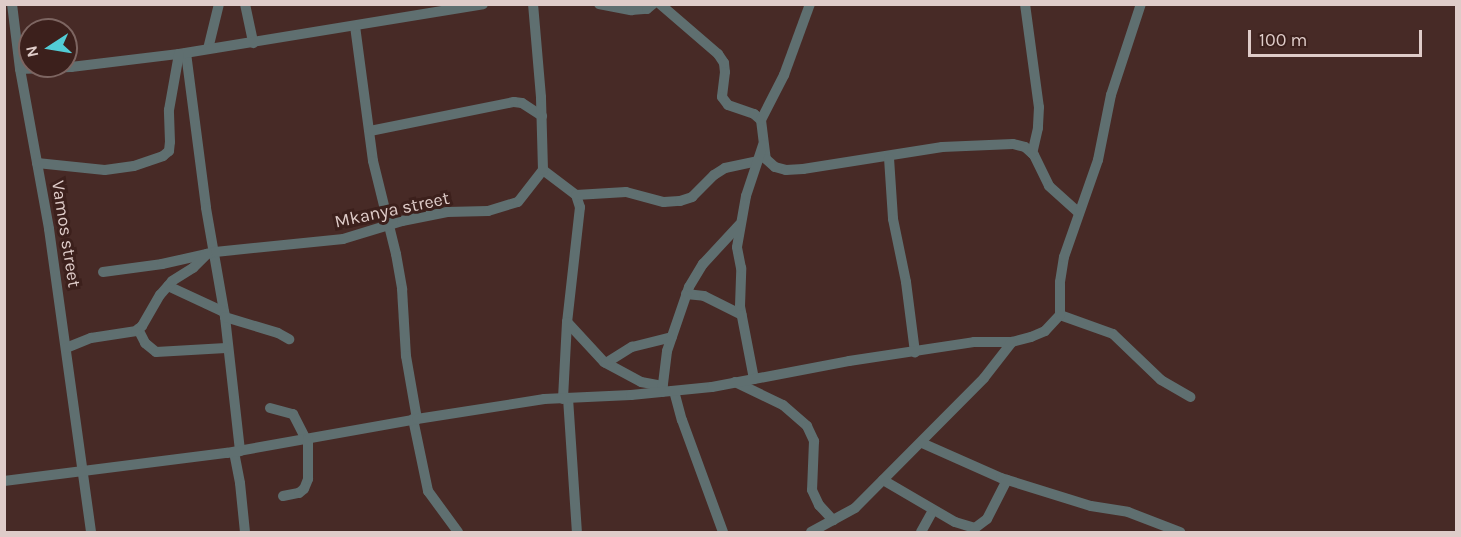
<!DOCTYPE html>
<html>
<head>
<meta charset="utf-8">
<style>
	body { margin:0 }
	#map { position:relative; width:1461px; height:537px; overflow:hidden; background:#472a26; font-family:Karla,sans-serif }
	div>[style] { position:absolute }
	.street>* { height:10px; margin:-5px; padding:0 5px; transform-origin:5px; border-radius:5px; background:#5f6f70 }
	span { translate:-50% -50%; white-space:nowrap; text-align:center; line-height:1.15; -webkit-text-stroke:6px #3c201c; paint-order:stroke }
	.street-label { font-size:18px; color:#dfccc9 }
	.frame { position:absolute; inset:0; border:6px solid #dfccc9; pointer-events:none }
	.north { position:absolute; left:18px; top:18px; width:60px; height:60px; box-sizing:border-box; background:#3c201c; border:2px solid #7d6561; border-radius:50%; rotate:258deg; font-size:16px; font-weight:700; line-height:24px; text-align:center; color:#dfccc9 }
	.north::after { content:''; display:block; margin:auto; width:21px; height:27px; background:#52ccd5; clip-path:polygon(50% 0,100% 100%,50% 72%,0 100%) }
	.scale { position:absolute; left:1248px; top:30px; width:174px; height:27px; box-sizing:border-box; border:3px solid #dfccc9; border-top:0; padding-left:8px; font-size:18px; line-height:21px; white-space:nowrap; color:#dfccc9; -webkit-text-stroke:4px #3c201c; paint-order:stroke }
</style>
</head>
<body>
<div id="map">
	<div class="street">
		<div style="left:12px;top:4px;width:65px;rotate:83deg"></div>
		<div style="left:20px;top:69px;width:163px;rotate:79.7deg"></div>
		<div style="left:49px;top:229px;width:306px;rotate:82.1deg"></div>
		<div style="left:245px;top:4px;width:40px;rotate:78deg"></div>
		<div style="left:599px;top:4px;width:33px;rotate:11deg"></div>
		<div style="left:631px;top:10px;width:16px;rotate:-4deg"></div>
		<div style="left:647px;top:9px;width:8px;rotate:-40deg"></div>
		<div style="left:660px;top:4px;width:77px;rotate:40.8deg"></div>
		<div style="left:718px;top:54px;width:11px;rotate:56deg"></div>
		<div style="left:724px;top:63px;width:9px;rotate:84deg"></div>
		<div style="left:725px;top:72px;width:25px;rotate:97deg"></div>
		<div style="left:722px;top:97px;width:10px;rotate:53deg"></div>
		<div style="left:728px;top:105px;width:28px;rotate:19deg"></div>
		<div style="left:754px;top:114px;width:9px;rotate:41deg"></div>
		<div style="left:761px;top:120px;width:39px;rotate:83deg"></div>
		<div style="left:766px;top:159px;width:12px;rotate:42deg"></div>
		<div style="left:775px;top:167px;width:11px;rotate:15deg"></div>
		<div style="left:786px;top:170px;width:17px;rotate:-3deg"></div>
		<div style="left:803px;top:169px;width:141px;rotate:-9deg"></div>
		<div style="left:942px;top:147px;width:71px;rotate:-2.4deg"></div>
		<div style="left:1013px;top:144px;width:12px;rotate:14deg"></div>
		<div style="left:1025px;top:147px;width:12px;rotate:42deg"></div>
		<div style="left:1034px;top:155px;width:34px;rotate:64deg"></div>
		<div style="left:1049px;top:186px;width:40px;rotate:42deg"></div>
		<div style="left:1025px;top:4px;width:104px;rotate:82.3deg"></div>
		<div style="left:1039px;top:107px;width:21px;rotate:93deg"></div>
		<div style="left:1038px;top:128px;width:26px;rotate:103deg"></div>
		<div style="left:355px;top:26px;width:136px;rotate:82.4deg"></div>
		<div style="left:373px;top:161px;width:96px;rotate:76.1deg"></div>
		<div style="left:396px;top:254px;width:36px;rotate:80deg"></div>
		<div style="left:402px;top:289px;width:67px;rotate:86.6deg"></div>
		<div style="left:406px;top:356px;width:64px;rotate:80.1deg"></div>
		<div style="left:208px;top:49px;width:46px;rotate:-76.3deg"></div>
		<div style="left:186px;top:53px;width:156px;rotate:82.6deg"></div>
		<div style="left:206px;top:208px;width:111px;rotate:80.1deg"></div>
		<div style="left:225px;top:317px;width:135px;rotate:83.6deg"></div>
		<div style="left:20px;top:69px;width:51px;rotate:-2.2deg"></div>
		<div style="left:71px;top:67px;width:109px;rotate:-6.9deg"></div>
		<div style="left:179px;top:54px;width:308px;rotate:-9.3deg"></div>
		<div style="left:761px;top:120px;width:51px;rotate:-62.9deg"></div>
		<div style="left:784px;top:75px;width:76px;rotate:-69.9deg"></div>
		<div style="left:370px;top:131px;width:147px;rotate:-11.4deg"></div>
		<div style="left:514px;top:102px;width:8px;rotate:7deg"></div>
		<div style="left:522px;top:103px;width:24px;rotate:33deg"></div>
		<div style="left:889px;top:158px;width:61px;rotate:86.2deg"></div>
		<div style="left:893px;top:219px;width:64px;rotate:78.3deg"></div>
		<div style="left:906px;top:282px;width:71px;rotate:82.7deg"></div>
		<div style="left:37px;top:163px;width:68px;rotate:5.9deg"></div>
		<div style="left:105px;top:170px;width:29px;rotate:-8deg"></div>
		<div style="left:134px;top:166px;width:31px;rotate:-19deg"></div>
		<div style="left:163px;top:156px;width:8px;rotate:-40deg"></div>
		<div style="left:169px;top:151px;width:9px;rotate:-84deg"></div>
		<div style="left:170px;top:142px;width:32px;rotate:-92deg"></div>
		<div style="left:169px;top:110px;width:57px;rotate:-79.9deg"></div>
		<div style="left:543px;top:170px;width:41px;rotate:37.1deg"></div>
		<div style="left:576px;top:195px;width:13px;rotate:72deg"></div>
		<div style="left:580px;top:207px;width:116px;rotate:96.4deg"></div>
		<div style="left:567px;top:322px;width:77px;rotate:93deg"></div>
		<div style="left:576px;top:195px;width:50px;rotate:-3.4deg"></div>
		<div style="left:626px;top:192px;width:39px;rotate:15deg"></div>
		<div style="left:664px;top:202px;width:16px;rotate:-4deg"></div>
		<div style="left:680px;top:201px;width:13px;rotate:-18deg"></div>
		<div style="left:692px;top:197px;width:31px;rotate:-45deg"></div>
		<div style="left:714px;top:175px;width:13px;rotate:-32deg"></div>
		<div style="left:725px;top:168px;width:33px;rotate:-12deg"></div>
		<div style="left:103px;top:272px;width:60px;rotate:-7.7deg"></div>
		<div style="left:162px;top:264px;width:54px;rotate:-12.8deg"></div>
		<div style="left:215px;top:252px;width:129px;rotate:-5.8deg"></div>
		<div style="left:343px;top:239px;width:62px;rotate:-17deg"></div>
		<div style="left:402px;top:221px;width:46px;rotate:-11.3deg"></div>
		<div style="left:447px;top:212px;width:41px;rotate:-1.4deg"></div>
		<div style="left:488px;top:211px;width:31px;rotate:-17deg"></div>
		<div style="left:518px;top:202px;width:41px;rotate:-52deg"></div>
		<div style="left:543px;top:170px;width:73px;rotate:-91.6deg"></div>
		<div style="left:541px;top:97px;width:93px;rotate:-94.9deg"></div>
		<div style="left:168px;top:286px;width:62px;rotate:24.9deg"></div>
		<div style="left:686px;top:294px;width:18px;rotate:6deg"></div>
		<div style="left:704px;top:296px;width:42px;rotate:26.6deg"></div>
		<div style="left:1060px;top:315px;width:56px;rotate:19.7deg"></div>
		<div style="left:1113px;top:334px;width:66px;rotate:43.8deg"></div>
		<div style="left:1161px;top:380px;width:34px;rotate:30deg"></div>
		<div style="left:225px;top:317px;width:55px;rotate:16.8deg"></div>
		<div style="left:278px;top:333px;width:13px;rotate:29deg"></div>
		<div style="left:567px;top:322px;width:54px;rotate:47.2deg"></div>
		<div style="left:604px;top:362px;width:42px;rotate:28.4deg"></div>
		<div style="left:641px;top:382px;width:22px;rotate:10deg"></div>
		<div style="left:138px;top:329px;width:16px;rotate:63deg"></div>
		<div style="left:145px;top:343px;width:14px;rotate:39deg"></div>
		<div style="left:156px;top:352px;width:70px;rotate:-3.3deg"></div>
		<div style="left:66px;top:348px;width:27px;rotate:-22deg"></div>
		<div style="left:91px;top:338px;width:46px;rotate:-8.8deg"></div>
		<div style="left:136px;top:331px;width:8px;rotate:-40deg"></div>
		<div style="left:142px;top:326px;width:36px;rotate:-60deg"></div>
		<div style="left:160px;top:295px;width:18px;rotate:-49deg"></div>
		<div style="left:172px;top:281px;width:25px;rotate:-32deg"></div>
		<div style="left:193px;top:268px;width:20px;rotate:-45deg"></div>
		<div style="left:606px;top:363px;width:31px;rotate:-32deg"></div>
		<div style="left:632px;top:347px;width:41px;rotate:-14deg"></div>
		<div style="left:754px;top:379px;width:74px;rotate:-100.9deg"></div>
		<div style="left:740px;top:306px;width:38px;rotate:-88deg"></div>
		<div style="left:741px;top:268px;width:21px;rotate:-101deg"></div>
		<div style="left:737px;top:247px;width:52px;rotate:-80deg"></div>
		<div style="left:746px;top:196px;width:54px;rotate:-71.6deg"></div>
		<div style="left:735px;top:382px;width:53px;rotate:25.6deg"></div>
		<div style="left:783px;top:405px;width:32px;rotate:41deg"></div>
		<div style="left:807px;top:426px;width:17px;rotate:65deg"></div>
		<div style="left:814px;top:441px;width:49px;rotate:92.3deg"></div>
		<div style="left:812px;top:490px;width:17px;rotate:65deg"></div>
		<div style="left:819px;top:505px;width:21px;rotate:47deg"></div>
		<div style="left:674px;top:391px;width:30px;rotate:75deg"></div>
		<div style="left:682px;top:420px;width:119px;rotate:69.9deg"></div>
		<div style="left:662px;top:392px;width:41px;rotate:-83deg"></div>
		<div style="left:667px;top:351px;width:68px;rotate:-71deg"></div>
		<div style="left:689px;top:287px;width:27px;rotate:-59deg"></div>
		<div style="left:703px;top:264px;width:54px;rotate:-47.2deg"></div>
		<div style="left:568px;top:398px;width:134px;rotate:86.2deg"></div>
		<div style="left:270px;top:408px;width:24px;rotate:15deg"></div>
		<div style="left:293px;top:414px;width:29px;rotate:63deg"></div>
		<div style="left:413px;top:419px;width:74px;rotate:78.2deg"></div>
		<div style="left:428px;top:491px;width:51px;rotate:53.8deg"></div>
		<div style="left:922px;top:443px;width:86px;rotate:23.9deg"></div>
		<div style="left:1001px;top:478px;width:94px;rotate:17.3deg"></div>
		<div style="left:1091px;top:506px;width:37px;rotate:9deg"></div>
		<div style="left:1128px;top:512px;width:56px;rotate:21deg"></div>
		<div style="left:234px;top:452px;width:32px;rotate:79deg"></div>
		<div style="left:240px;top:483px;width:49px;rotate:84.2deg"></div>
		<div style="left:883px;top:480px;width:83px;rotate:30.3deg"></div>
		<div style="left:955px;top:522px;width:21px;rotate:17deg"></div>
		<div style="left:975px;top:528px;width:15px;rotate:-37deg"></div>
		<div style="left:987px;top:519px;width:44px;rotate:-62.9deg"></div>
		<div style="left:4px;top:481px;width:225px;rotate:-7.2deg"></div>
		<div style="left:227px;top:453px;width:193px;rotate:-10.1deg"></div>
		<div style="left:417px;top:419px;width:129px;rotate:-8.9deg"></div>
		<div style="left:544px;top:399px;width:87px;rotate:-2.6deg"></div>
		<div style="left:631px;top:395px;width:81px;rotate:-5.6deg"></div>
		<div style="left:712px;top:387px;width:139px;rotate:-10.7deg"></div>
		<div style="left:849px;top:361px;width:126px;rotate:-8.6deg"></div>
		<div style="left:974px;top:342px;width:38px"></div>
		<div style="left:1012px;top:342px;width:20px;rotate:-15deg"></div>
		<div style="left:1031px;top:337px;width:15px;rotate:-23deg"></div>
		<div style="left:1045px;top:331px;width:22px;rotate:-47deg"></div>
		<div style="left:1060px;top:315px;width:33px;rotate:-90deg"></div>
		<div style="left:1060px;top:282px;width:25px;rotate:-81deg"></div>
		<div style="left:1064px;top:257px;width:103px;rotate:-70.7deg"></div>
		<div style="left:1098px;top:160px;width:66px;rotate:-78.7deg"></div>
		<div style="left:1111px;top:95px;width:96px;rotate:-71.8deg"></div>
		<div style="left:283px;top:496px;width:16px;rotate:-11deg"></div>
		<div style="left:299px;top:493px;width:6px;rotate:-39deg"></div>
		<div style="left:304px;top:489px;width:11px;rotate:-68deg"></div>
		<div style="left:308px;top:479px;width:40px;rotate:-90deg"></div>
		<div style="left:811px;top:532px;width:50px;rotate:-28.6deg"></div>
		<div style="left:855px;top:508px;width:183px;rotate:-45.2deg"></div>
		<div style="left:984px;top:378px;width:46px;rotate:-52.1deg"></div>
		<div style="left:921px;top:532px;width:25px;rotate:-61deg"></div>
	</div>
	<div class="street-label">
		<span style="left:392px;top:210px;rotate:-12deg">Mkanya street</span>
		<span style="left:66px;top:234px;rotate:81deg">Vamos street</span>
	</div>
	<div class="frame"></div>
	<div class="north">N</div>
	<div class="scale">100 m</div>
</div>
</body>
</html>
